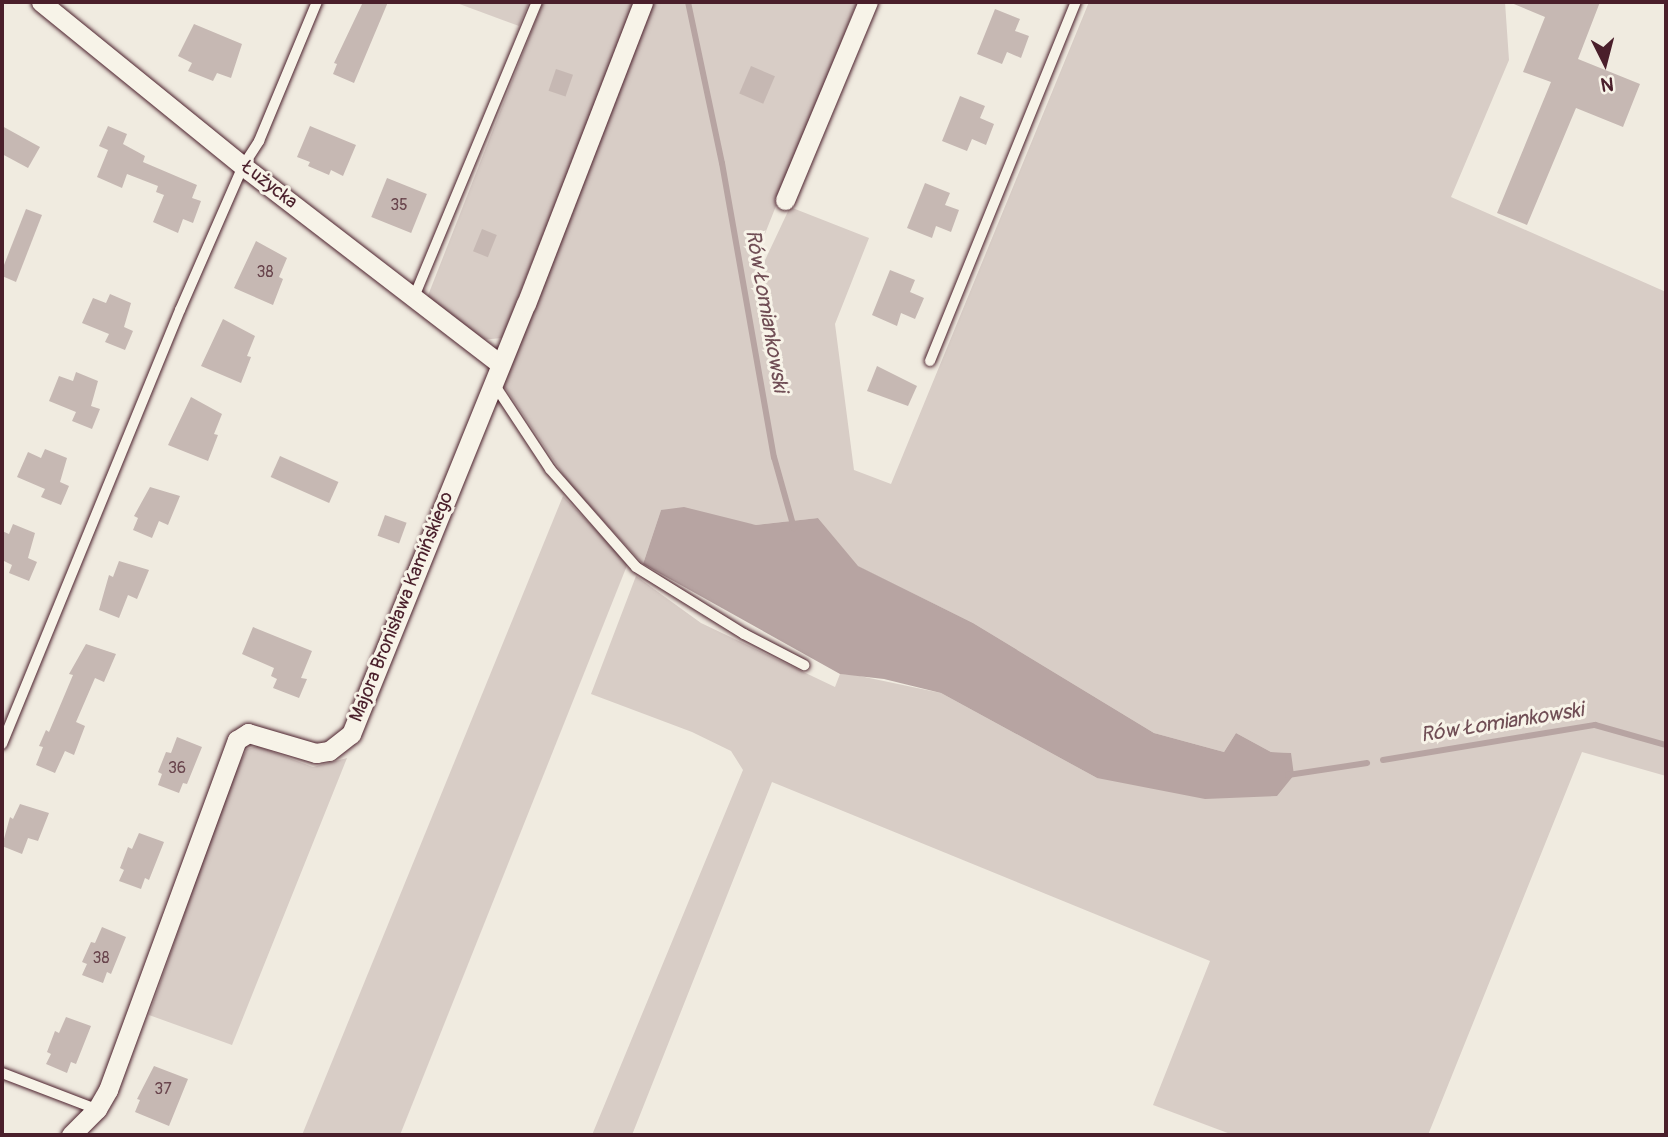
<!DOCTYPE html>
<html>
<head>
<meta charset="utf-8">
<style>
	body { margin:0 }
	#map { position:relative; width:1668px; height:1137px; overflow:hidden; background:#f0ebe0; font-family:Pangolin,sans-serif }
	div>[style] { position:absolute }
	.green>* { inset:0; background:#d8cdc6 }
	.water>* { inset:0; background:#b7a4a2 }
	.stream>* { height:6px; margin:-3px; padding:0 3px; transform-origin:3px; border-radius:3px; background:#b7a4a2 }
	.building>* { inset:0; background:#c6b8b3; transform-origin:0 0 }
	.roads { filter:drop-shadow(0 0 2px #4a1f2b) drop-shadow(0 0 2px #4a1f2b) }
	.lane>* { height:10px; margin:-5px; padding:0 5px; transform-origin:5px; border-radius:5px; background:#f7f3e8 }
	.street>* { height:19px; margin:-9.5px; padding:0 9.5px; transform-origin:9.5px; border-radius:9.5px; background:#f7f3e8 }
	span { translate:-50% -50%; white-space:nowrap; text-align:center; line-height:1.15; -webkit-text-stroke:6px #f7f3e8; paint-order:stroke }
	.number-label { font-size:16px; color:#69454d }
	.number-label span { -webkit-text-stroke-width:0 }
	.street-label { font-size:19px; color:#4a1f2b }
	.water-label { font-size:21px; color:#704e55; font-style:italic }
	.frame { position:absolute; inset:0; border:4px solid #4a1f2b; pointer-events:none }
	.north { position:absolute; left:1570px; top:28px; width:70px; height:70px; -webkit-text-stroke:5px #f7f3e8; paint-order:stroke; rotate:174deg; font-size:19px; font-weight:700; line-height:28px; text-align:center; color:#4a1f2b }
	.north::after { content:''; display:block; margin:auto; width:24px; height:32px; background:#4a1f2b; clip-path:polygon(50% 0,100% 100%,50% 72%,0 100%) }
</style>
</head>
<body>
<div id="map">
	<div class="green">
		<div style="clip-path:polygon(454px 2px,529px 2px,519px 26px)"></div>
		<div style="clip-path:polygon(543px 2px,635px 2px,502px 338px,481px 340px,427px 298px)"></div>
		<div style="clip-path:polygon(652px 2px,857px 2px,755px 259px,759px 273px,790px 207px,869px 238px,835px 324px,854px 470px,891px 484px,1089px 2px,1505px 2px,1509px 60px,1451px 197px,1666px 292px,1666px 776px,1582px 752px,1428px 1135px,1233px 1135px,1153px 1105px,1210px 961px,772px 782px,632px 1135px,592px 1135px,743px 770px,731px 751px,692px 732px,591px 694px,636px 576px,701px 623px,835px 687px,840px 674px,855px 675px,941px 693px,1097px 778px,1291px 753px,1271px 752px,1236px 733px,1224px 752px,1154px 733px,973px 623px,857px 566px,818px 518px,756px 525px,661px 510px,643px 564px,568px 482px,500px 380px)"></div>
		<div style="clip-path:polygon(563px 496px,628px 563px,400px 1135px,302px 1135px)"></div>
		<div style="clip-path:polygon(257px 746px,313px 767px,347px 758px,232px 1045px,149px 1015px,202px 863px,214px 813px,247px 749px)"></div>
	</div>
	<div class="water">
		<div style="clip-path:polygon(684px 507px,756px 525px,818px 518px,858px 566px,973px 623px,1154px 733px,1224px 752px,1236px 733px,1271px 752px,1291px 753px,1294px 775px,1277px 796px,1205px 799px,1097px 778px,941px 693px,884px 679px,840px 674px,643px 564px,661px 510px)"></div>
	</div>
	<div class="stream">
		<div style="left:688px;top:2px;width:165px;rotate:78.1deg"></div>
		<div style="left:722px;top:163px;width:299px;rotate:80deg"></div>
		<div style="left:774px;top:457px;width:74px;rotate:74.3deg"></div>
		<div style="left:1383px;top:760px;width:215px;rotate:-9.4deg"></div>
		<div style="left:1595px;top:725px;width:74px;rotate:15.7deg"></div>
		<div style="left:1288px;top:775px;width:80px;rotate:-8.6deg"></div>
	</div>
	<div class="building">
		<div style="clip-path:polygon(363px 2px,388px 2px,354px 83px,333px 74px,337px 64px,334px 63px)"></div>
		<div style="clip-path:polygon(1509px 2px,1600px 2px,1578px 59px,1640px 84px,1623px 127px,1576px 108px,1527px 225px,1497px 213px,1551px 82px,1523px 72px,1545px 17px)"></div>
		<div style="clip-path:polygon(995px 9px,1020px 19px,1015px 31px,1029px 36px,1021px 58px,1007px 52px,1002px 64px,977px 54px)"></div>
		<div style="clip-path:polygon(194px 24px,242px 44px,231px 78px,217px 73px,213px 81px,188px 71px,192px 63px,178px 56px)"></div>
		<div style="left:751px;top:66px;width:26px;height:30px;rotate:23deg"></div>
		<div style="left:556px;top:69px;width:18px;height:23px;rotate:19deg"></div>
		<div style="clip-path:polygon(960px 96px,985px 106px,980px 118px,994px 124px,986px 145px,972px 139px,967px 151px,942px 141px)"></div>
		<div style="clip-path:polygon(2px 126px,40px 147px,28px 168px,2px 154px)"></div>
		<div style="clip-path:polygon(108px 126px,127px 134px,123px 144px,145px 156px,143px 162px,197px 185px,192px 198px,201px 201px,193px 223px,183px 219px,178px 233px,153px 222px,164px 195px,156px 192px,158px 186px,127px 174px,122px 188px,97px 177px,108px 150px,99px 146px)"></div>
		<div style="clip-path:polygon(310px 126px,356px 145px,343px 176px,331px 170px,329px 175px,308px 166px,310px 162px,297px 157px)"></div>
		<div style="left:387px;top:178px;width:43px;height:42px;rotate:22deg"></div>
		<div style="clip-path:polygon(925px 183px,950px 193px,945px 205px,959px 210px,951px 232px,936px 226px,932px 238px,907px 228px)"></div>
		<div style="clip-path:polygon(26px 209px,42px 215px,16px 282px,2px 276px,2px 270px)"></div>
		<div style="left:482px;top:229px;width:16px;height:24px;rotate:22deg"></div>
		<div style="clip-path:polygon(256px 241px,287px 258px,279px 277px,283px 279px,273px 305px,234px 288px)"></div>
		<div style="clip-path:polygon(890px 270px,915px 280px,910px 292px,924px 298px,915px 319px,901px 313px,897px 326px,872px 315px)"></div>
		<div style="clip-path:polygon(110px 294px,131px 303px,124px 327px,133px 331px,125px 350px,105px 342px,109px 334px,82px 323px,93px 298px,106px 303px)"></div>
		<div style="clip-path:polygon(223px 319px,255px 336px,247px 356px,251px 357px,241px 383px,201px 366px)"></div>
		<div style="clip-path:polygon(877px 366px,917px 386px,908px 406px,867px 391px)"></div>
		<div style="clip-path:polygon(76px 372px,98px 381px,91px 406px,100px 409px,92px 429px,72px 421px,76px 412px,49px 401px,59px 376px,73px 381px)"></div>
		<div style="clip-path:polygon(191px 397px,222px 414px,214px 434px,218px 435px,208px 461px,168px 445px)"></div>
		<div style="clip-path:polygon(45px 449px,67px 458px,60px 482px,69px 486px,61px 505px,41px 497px,45px 489px,17px 477px,28px 452px,41px 458px)"></div>
		<div style="left:280px;top:456px;width:64px;height:23px;rotate:24deg"></div>
		<div style="clip-path:polygon(150px 487px,180px 496px,168px 525px,159px 521px,152px 538px,133px 530px,138px 518px,134px 516px)"></div>
		<div style="left:385px;top:515px;width:23px;height:22px;rotate:20deg"></div>
		<div style="clip-path:polygon(13px 524px,35px 533px,28px 558px,37px 562px,29px 581px,9px 573px,12px 565px,2px 560px,2px 531px,9px 534px)"></div>
		<div style="clip-path:polygon(119px 561px,149px 570px,137px 599px,128px 595px,119px 618px,99px 610px,109px 575px,113px 577px)"></div>
		<div style="clip-path:polygon(253px 627px,312px 651px,301px 678px,307px 679px,299px 698px,273px 688px,277px 679px,271px 676px,274px 668px,242px 654px)"></div>
		<div style="clip-path:polygon(86px 644px,116px 654px,104px 682px,95px 678px,76px 722px,85px 726px,74px 755px,65px 751px,55px 773px,36px 765px,43px 747px,39px 746px,46px 730px,49px 732px,73px 675px,69px 674px)"></div>
		<div style="clip-path:polygon(177px 737px,202px 747px,187px 784px,183px 783px,179px 793px,158px 785px,162px 774px,158px 772px,166px 752px,171px 753px)"></div>
		<div style="clip-path:polygon(20px 804px,49px 813px,38px 841px,28px 838px,22px 854px,2px 846px,10px 817px,13px 819px)"></div>
		<div style="clip-path:polygon(139px 833px,164px 842px,149px 880px,145px 878px,141px 889px,119px 881px,124px 870px,120px 868px,128px 847px,132px 849px)"></div>
		<div style="clip-path:polygon(102px 927px,126px 937px,111px 974px,107px 972px,103px 983px,82px 975px,87px 964px,82px 962px,91px 942px,95px 943px)"></div>
		<div style="clip-path:polygon(66px 1017px,91px 1026px,76px 1064px,71px 1062px,67px 1073px,46px 1064px,51px 1054px,47px 1052px,55px 1031px,59px 1033px)"></div>
		<div style="clip-path:polygon(154px 1066px,188px 1079px,169px 1126px,135px 1112px,140px 1100px,137px 1099px)"></div>
	</div>
	<div class="roads">
		<div class="lane">
			<div style="left:414px;top:297px;width:320px;rotate:-67.4deg"></div>
			<div style="left:930px;top:361px;width:388px;rotate:-67.9deg"></div>
			<div style="left:494px;top:384px;width:102px;rotate:56.6deg"></div>
			<div style="left:550px;top:469px;width:130px;rotate:48.7deg"></div>
			<div style="left:636px;top:567px;width:127px;rotate:31.8deg"></div>
			<div style="left:744px;top:634px;width:68px;rotate:27.3deg"></div>
			<div style="left:2px;top:744px;width:469px;rotate:-67.7deg"></div>
			<div style="left:180px;top:310px;width:157px;rotate:-66.4deg"></div>
			<div style="left:243px;top:166px;width:30px;rotate:-57deg"></div>
			<div style="left:259px;top:141px;width:151px;rotate:-67.4deg"></div>
			<div style="left:2px;top:1073px;width:101px;rotate:21deg"></div>
		</div>
		<div class="street">
			<div style="left:41px;top:2px;width:260px;rotate:39.1deg"></div>
			<div style="left:243px;top:166px;width:324px;rotate:37.6deg"></div>
			<div style="left:785px;top:200px;width:215px;rotate:-67.3deg"></div>
			<div style="left:71px;top:1135px;width:37px;rotate:-45deg"></div>
			<div style="left:97px;top:1109px;width:22px;rotate:-60deg"></div>
			<div style="left:108px;top:1090px;width:373px;rotate:-69.8deg"></div>
			<div style="left:237px;top:740px;width:13px;rotate:-32deg"></div>
			<div style="left:248px;top:733px;width:71px;rotate:16.4deg"></div>
			<div style="left:316px;top:753px;width:13px;rotate:-9deg"></div>
			<div style="left:329px;top:751px;width:28px;rotate:-38deg"></div>
			<div style="left:351px;top:734px;width:464px;rotate:-67.9deg"></div>
			<div style="left:526px;top:304px;width:324px;rotate:-68.8deg"></div>
		</div>
	</div>
	<div class="number-label">
		<span style="left:399px;top:205px">35</span>
		<span style="left:265px;top:272px">38</span>
		<span style="left:177px;top:768px">36</span>
		<span style="left:101px;top:958px">38</span>
		<span style="left:163px;top:1089px">37</span>
	</div>
	<div class="street-label">
		<span style="left:269px;top:185px;rotate:38deg">Łużycka</span>
		<span style="left:402px;top:607px;rotate:-68deg">Majora Bronisława Kamińskiego</span>
	</div>
	<div class="water-label">
		<span style="left:766px;top:311px;rotate:80deg">Rów Łomiankowski</span>
		<span style="left:1502px;top:723px;rotate:-9deg">Rów Łomiankowski</span>
	</div>
	<div class="frame"></div>
	<div class="north">N</div>
</div>
</body>
</html>
